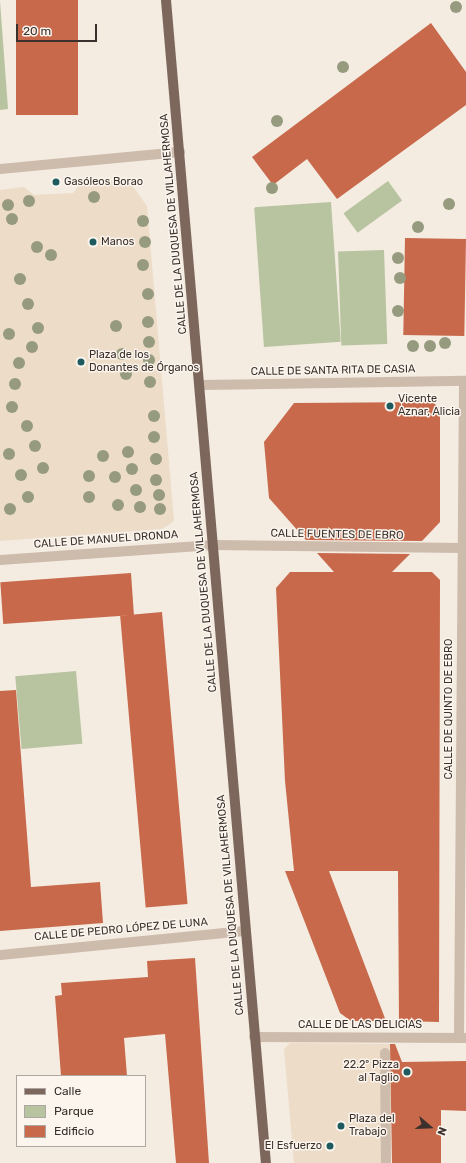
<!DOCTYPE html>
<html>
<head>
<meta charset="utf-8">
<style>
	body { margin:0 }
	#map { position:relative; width:466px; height:1163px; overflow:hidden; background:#f4ebe1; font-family:Rubik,sans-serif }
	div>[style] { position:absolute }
	.green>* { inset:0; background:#b8c4a0; transform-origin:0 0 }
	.plaza>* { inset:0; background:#ecdcc8 }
	.building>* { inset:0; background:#c8694b; transform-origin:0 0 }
	.minor>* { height:10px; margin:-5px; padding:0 5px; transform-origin:5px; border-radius:5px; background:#cdbbac }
	.major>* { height:10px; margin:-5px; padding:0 5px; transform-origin:5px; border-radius:5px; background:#7d675c }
	.trees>* { width:12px; height:12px; margin:-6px; border-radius:50%; background:#969b7f }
	.dots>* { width:11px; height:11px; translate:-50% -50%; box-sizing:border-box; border:2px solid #fbf5ee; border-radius:50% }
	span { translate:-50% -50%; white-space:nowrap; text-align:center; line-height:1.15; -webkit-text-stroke:3px #fbf5ee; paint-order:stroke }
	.poi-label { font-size:11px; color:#3b302b }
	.left { translate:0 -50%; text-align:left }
	.right { translate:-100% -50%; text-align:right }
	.street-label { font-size:11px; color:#3b302b }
	.legend { position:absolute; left:16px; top:1075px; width:130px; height:72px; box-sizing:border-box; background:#fbf5ee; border:1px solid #aea6a0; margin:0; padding:5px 7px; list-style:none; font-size:12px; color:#3b302b }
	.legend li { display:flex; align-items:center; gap:8px; height:20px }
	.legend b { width:20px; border:1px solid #aea6a0 }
	.north { position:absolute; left:410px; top:1107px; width:40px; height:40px; -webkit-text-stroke:3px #fbf5ee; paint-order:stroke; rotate:109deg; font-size:11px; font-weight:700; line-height:16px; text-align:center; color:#3b302b }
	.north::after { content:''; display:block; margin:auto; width:14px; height:18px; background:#3b302b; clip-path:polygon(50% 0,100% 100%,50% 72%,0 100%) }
	.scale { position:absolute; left:16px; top:24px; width:81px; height:18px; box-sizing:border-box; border:2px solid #3b302b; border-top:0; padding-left:5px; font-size:12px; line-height:14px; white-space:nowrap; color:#3b302b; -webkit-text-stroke:3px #fbf5ee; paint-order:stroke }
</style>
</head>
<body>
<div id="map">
	<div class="green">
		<div style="clip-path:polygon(0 1px,8px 109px,0 110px)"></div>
		<div style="left:388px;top:181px;width:24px;height:55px;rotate:54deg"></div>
		<div style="left:331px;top:202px;width:140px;height:77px;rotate:86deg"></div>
		<div style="left:384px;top:250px;width:94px;height:46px;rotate:88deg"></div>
		<div style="left:76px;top:671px;width:73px;height:61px;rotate:85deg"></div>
	</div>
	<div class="plaza">
		<div style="clip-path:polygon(115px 180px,132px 185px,147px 206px,174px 521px,162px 529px,0 541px,0 190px,24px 187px,34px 195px,73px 193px,82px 182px)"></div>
		<div style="clip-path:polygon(290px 1043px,391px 1044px,391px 1163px,294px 1163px,284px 1049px)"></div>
	</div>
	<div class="building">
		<div style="left:16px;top:0;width:62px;height:115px"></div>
		<div style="clip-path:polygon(431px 23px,466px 72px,466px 105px,337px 199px,307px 159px,273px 185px,252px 157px)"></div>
		<div style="left:405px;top:238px;width:61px;height:97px;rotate:1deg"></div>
		<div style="clip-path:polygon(433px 402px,440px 409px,440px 522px,422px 541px,306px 540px,269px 498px,264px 442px,294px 403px)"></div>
		<div style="clip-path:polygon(317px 553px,410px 554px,392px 572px,432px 572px,440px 580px,439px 1022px,399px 1021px,398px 871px,329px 871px,386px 1021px,351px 1021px,340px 1013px,285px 871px,294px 871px,285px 781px,276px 588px,290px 572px,334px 572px)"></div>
		<div style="left:131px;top:573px;width:42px;height:131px;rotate:86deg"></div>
		<div style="left:162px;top:612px;width:293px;height:42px;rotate:85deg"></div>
		<div style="clip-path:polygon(16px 690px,31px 887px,100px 882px,103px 923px,0 931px,0 691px)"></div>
		<div style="clip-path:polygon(195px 958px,209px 1163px,176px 1163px,165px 1034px,124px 1038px,127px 1076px,61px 1076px,55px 996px,62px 995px,61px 983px,148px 977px,147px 961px)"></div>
		<div style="clip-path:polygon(390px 1044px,395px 1044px,402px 1062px,466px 1061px,466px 1111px,441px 1110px,441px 1163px,392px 1163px)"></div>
	</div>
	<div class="minor">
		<div style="left:0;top:169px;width:181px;rotate:-5.4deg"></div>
		<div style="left:201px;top:385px;width:265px;rotate:-0.9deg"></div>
		<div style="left:0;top:560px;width:214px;rotate:-4deg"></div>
		<div style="left:213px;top:545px;width:249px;rotate:0.7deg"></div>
		<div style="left:0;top:955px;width:246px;rotate:-5.6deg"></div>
		<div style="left:459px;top:1036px;width:655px;rotate:-89.56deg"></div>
		<div style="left:254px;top:1037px;width:212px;rotate:0.3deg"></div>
		<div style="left:385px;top:1053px;width:110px;rotate:89.5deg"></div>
	</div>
	<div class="major">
		<div style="left:166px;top:0;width:1167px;rotate:85.09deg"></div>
	</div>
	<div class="trees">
		<div style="left:456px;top:7px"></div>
		<div style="left:343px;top:67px"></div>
		<div style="left:277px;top:121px"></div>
		<div style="left:272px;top:188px"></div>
		<div style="left:94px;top:197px"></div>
		<div style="left:29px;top:201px"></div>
		<div style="left:449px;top:204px"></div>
		<div style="left:8px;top:205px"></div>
		<div style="left:12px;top:219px"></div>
		<div style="left:143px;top:221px"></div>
		<div style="left:418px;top:227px"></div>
		<div style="left:145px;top:242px"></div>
		<div style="left:37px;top:247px"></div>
		<div style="left:51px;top:255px"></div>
		<div style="left:398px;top:258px"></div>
		<div style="left:143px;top:265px"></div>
		<div style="left:400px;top:278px"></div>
		<div style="left:20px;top:279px"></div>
		<div style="left:148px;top:294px"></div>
		<div style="left:28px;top:304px"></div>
		<div style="left:398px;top:311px"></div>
		<div style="left:148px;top:322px"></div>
		<div style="left:116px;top:326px"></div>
		<div style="left:38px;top:328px"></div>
		<div style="left:9px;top:334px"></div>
		<div style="left:149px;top:342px"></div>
		<div style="left:445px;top:343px"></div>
		<div style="left:413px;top:346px"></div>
		<div style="left:430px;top:346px"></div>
		<div style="left:32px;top:347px"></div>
		<div style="left:122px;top:354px"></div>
		<div style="left:149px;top:360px"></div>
		<div style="left:19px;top:363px"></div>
		<div style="left:126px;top:374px"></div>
		<div style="left:150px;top:382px"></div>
		<div style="left:15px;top:384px"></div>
		<div style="left:12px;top:407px"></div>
		<div style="left:154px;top:416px"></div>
		<div style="left:27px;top:426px"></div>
		<div style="left:154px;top:437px"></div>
		<div style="left:35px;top:446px"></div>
		<div style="left:128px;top:452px"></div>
		<div style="left:9px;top:454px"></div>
		<div style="left:103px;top:456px"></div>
		<div style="left:156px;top:459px"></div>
		<div style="left:43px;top:468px"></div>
		<div style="left:132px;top:469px"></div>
		<div style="left:21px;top:475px"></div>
		<div style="left:89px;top:476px"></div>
		<div style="left:115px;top:477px"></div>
		<div style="left:156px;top:480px"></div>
		<div style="left:136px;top:490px"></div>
		<div style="left:159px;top:495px"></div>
		<div style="left:28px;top:497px"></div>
		<div style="left:89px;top:497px"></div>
		<div style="left:118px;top:505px"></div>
		<div style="left:140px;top:507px"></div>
		<div style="left:10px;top:509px"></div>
		<div style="left:160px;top:509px"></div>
	</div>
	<div class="dots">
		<div style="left:56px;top:182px;background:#1f5a5e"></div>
		<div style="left:93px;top:242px;background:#1f5a5e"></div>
		<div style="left:81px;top:362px;background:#1f5a5e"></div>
		<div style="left:390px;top:406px;background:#1f5a5e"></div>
		<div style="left:407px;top:1072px;background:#1f5a5e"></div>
		<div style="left:341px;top:1126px;background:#1f5a5e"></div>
		<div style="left:330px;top:1146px;background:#1f5a5e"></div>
	</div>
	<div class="poi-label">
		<span class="left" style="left:64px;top:182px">Gasóleos Borao</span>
		<span class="left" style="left:101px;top:242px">Manos</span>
		<span class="left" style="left:89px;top:362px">Plaza de los<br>Donantes de Órganos</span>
		<span class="left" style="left:398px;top:406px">Vicente<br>Aznar, Alicia</span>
		<span class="right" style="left:399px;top:1072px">22.2º Pizza<br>al Taglio</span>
		<span class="left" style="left:349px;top:1126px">Plaza del<br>Trabajo</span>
		<span class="right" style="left:322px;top:1146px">El Esfuerzo</span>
	</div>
	<div class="street-label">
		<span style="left:174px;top:224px;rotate:-95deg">CALLE DE LA DUQUESA DE VILLAHERMOSA</span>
		<span style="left:333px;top:371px;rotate:-1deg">CALLE DE SANTA RITA DE CASIA</span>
		<span style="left:337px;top:535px;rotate:1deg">CALLE FUENTES DE EBRO</span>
		<span style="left:106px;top:540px;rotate:-4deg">CALLE DE MANUEL DRONDA</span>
		<span style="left:204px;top:582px;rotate:-95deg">CALLE DE LA DUQUESA DE VILLAHERMOSA</span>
		<span style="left:449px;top:709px;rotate:-90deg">CALLE DE QUINTO DE EBRO</span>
		<span style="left:231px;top:905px;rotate:-95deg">CALLE DE LA DUQUESA DE VILLAHERMOSA</span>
		<span style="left:121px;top:930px;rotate:-5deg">CALLE DE PEDRO LÓPEZ DE LUNA</span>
		<span style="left:360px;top:1025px">CALLE DE LAS DELICIAS</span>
	</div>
	<ul class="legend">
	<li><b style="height:5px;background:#7d675c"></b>Calle</li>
	<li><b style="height:11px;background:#b8c4a0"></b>Parque</li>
	<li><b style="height:11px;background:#c8694b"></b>Edificio</li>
	</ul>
	<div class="north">N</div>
	<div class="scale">20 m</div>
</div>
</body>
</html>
